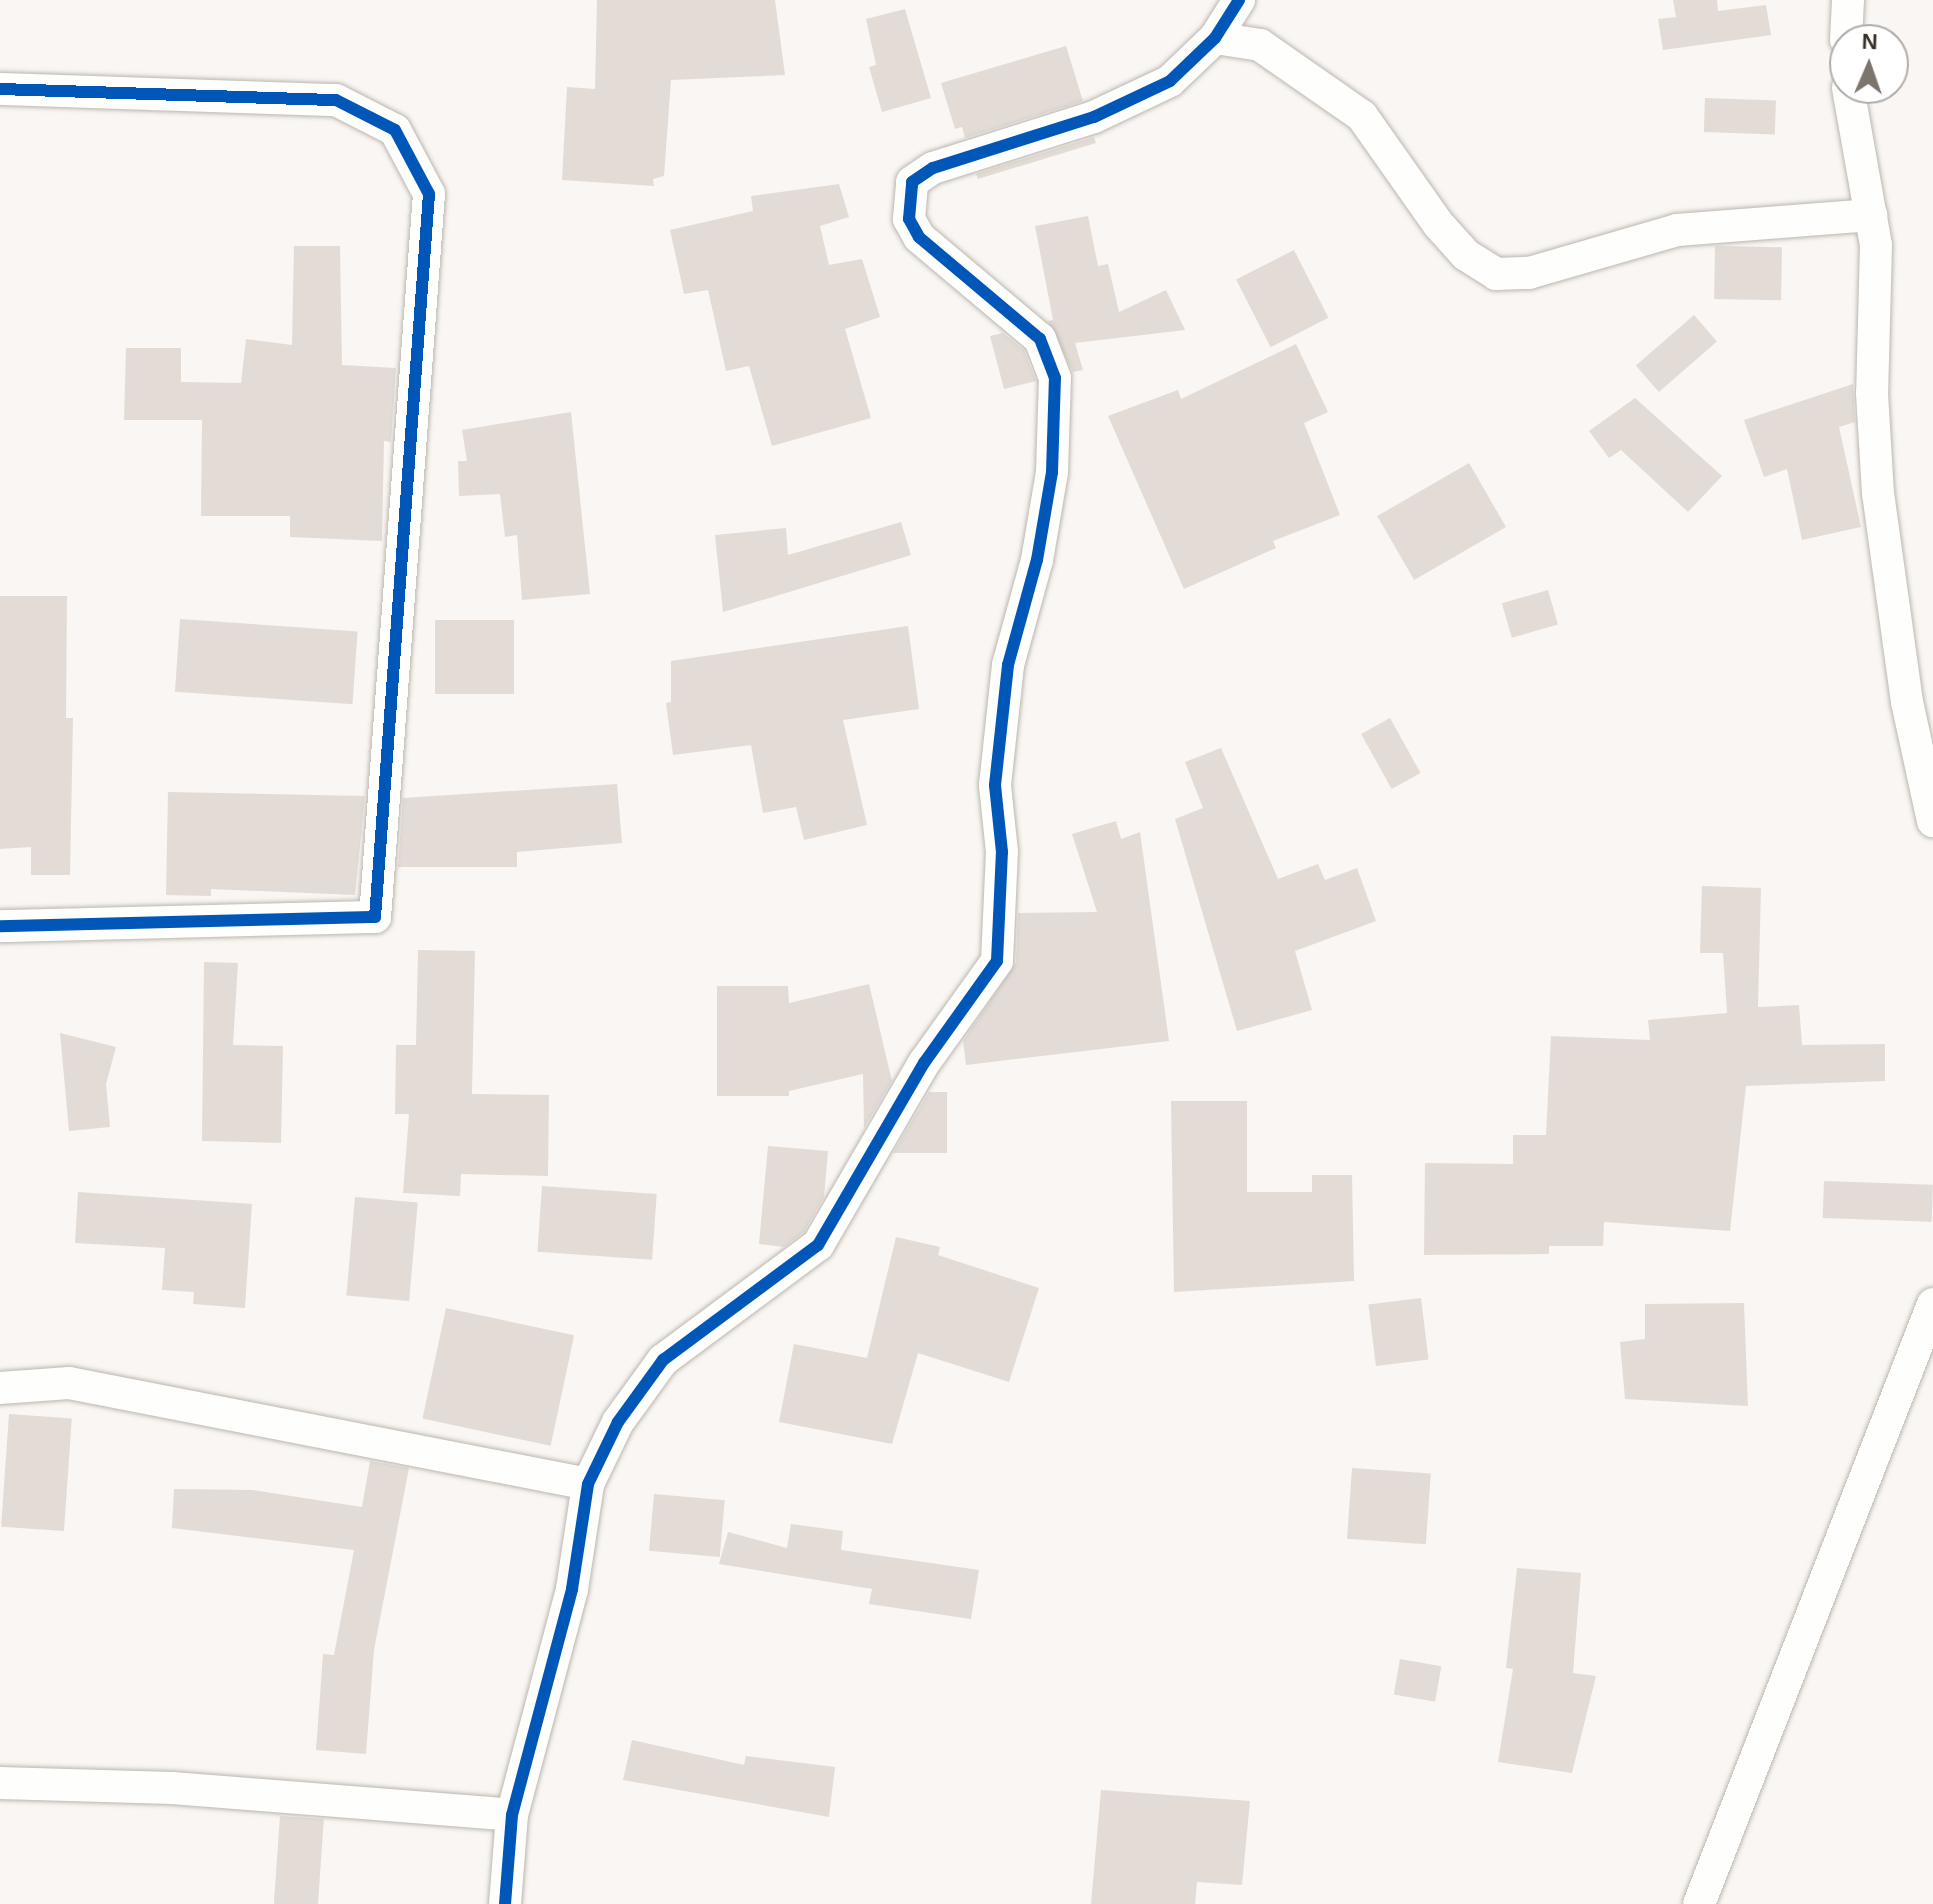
<!DOCTYPE html>
<html>
<head>
<meta charset="utf-8">
<style>
	body { margin:0 }
	#map { position:relative; width:1933px; height:1904px; overflow:hidden; background:#f9f6f3; font-family:Arial,sans-serif }
	div>[style] { position:absolute }
	.building>* { inset:0; background:#e3dcd6; transform-origin:0 0 }
	.roads { filter:drop-shadow(0 0 2px #bbb6af) drop-shadow(0 0 2px #bbb6af) }
	.minor>* { height:32px; margin:-16px; padding:0 16px; transform-origin:16px; border-radius:16px; background:#fefefd }
	.cycleway>* { height:12px; margin:-6px; padding:0 6px; transform-origin:6px; border-radius:6px; background:#0057b8 }
	span { translate:-50% -50%; white-space:nowrap; text-align:center; line-height:1.15; -webkit-text-stroke:6px #fff; paint-order:stroke }
	.north { position:absolute; left:1829px; top:24px; width:80px; height:80px; box-sizing:border-box; background:#fff; border:2px solid #b0aca8; border-radius:50%; rotate:2deg; font-size:22px; font-weight:700; line-height:32px; text-align:center; color:#392f25 }
	.north::after { content:''; display:block; margin:auto; width:28px; height:36px; background:#7c756d; clip-path:polygon(50% 0,100% 100%,50% 72%,0 100%) }
</style>
</head>
<body>
<div id="map">
	<div class="building">
		<div style="clip-path:polygon(597px 0,775px 0,785px 75px,671px 80px,664px 176px,653px 179px,654px 186px,562px 180px,567px 87px,595px 89px)"></div>
		<div style="clip-path:polygon(1673px 0,1717px 0,1718px 11px,1766px 5px,1771px 35px,1663px 50px,1658px 19px,1676px 17px)"></div>
		<div style="clip-path:polygon(905px 9px,931px 98px,882px 112px,869px 67px,876px 65px,866px 19px)"></div>
		<div style="clip-path:polygon(1066px 46px,1083px 101px,965px 138px,962px 127px,955px 129px,941px 83px)"></div>
		<div style="left:1705px;top:98px;width:71px;height:34px;rotate:2deg"></div>
		<div style="clip-path:polygon(1094px 137px,1096px 143px,978px 179px,976px 174px)"></div>
		<div style="clip-path:polygon(839px 184px,849px 217px,820px 226px,829px 265px,862px 259px,880px 317px,845px 329px,871px 418px,772px 446px,749px 366px,726px 371px,708px 290px,684px 294px,670px 230px,753px 211px,751px 196px)"></div>
		<div style="clip-path:polygon(1088px 216px,1098px 266px,1108px 264px,1119px 312px,1166px 290px,1185px 330px,1075px 343px,1083px 370px,1073px 372px,1048px 321px,1053px 320px,1035px 226px)"></div>
		<div style="clip-path:polygon(294px 246px,340px 246px,342px 365px,396px 368px,391px 442px,384px 441px,382px 541px,290px 537px,290px 516px,201px 516px,202px 420px,124px 420px,126px 348px,181px 348px,181px 382px,241px 383px,246px 339px,292px 345px)"></div>
		<div style="left:1715px;top:246px;width:67px;height:53px;rotate:1deg"></div>
		<div style="left:1294px;top:250px;width:76px;height:65px;rotate:63deg"></div>
		<div style="left:1694px;top:315px;width:35px;height:77px;rotate:49deg"></div>
		<div style="clip-path:polygon(1003px 333px,1024px 350px,1036px 381px,1004px 389px,990px 336px)"></div>
		<div style="clip-path:polygon(1296px 344px,1328px 412px,1304px 423px,1340px 515px,1273px 541px,1276px 548px,1184px 589px,1108px 416px,1178px 390px,1181px 399px)"></div>
		<div style="clip-path:polygon(1853px 384px,1855px 422px,1839px 427px,1861px 527px,1802px 540px,1787px 469px,1764px 477px,1744px 420px)"></div>
		<div style="clip-path:polygon(1635px 398px,1722px 476px,1688px 512px,1621px 450px,1609px 458px,1589px 431px)"></div>
		<div style="clip-path:polygon(571px 412px,590px 594px,522px 600px,517px 535px,505px 537px,500px 494px,459px 496px,458px 461px,467px 461px,462px 430px)"></div>
		<div style="left:1469px;top:463px;width:74px;height:106px;rotate:60deg"></div>
		<div style="clip-path:polygon(901px 522px,911px 555px,723px 612px,715px 535px,786px 528px,788px 555px)"></div>
		<div style="left:1548px;top:590px;width:36px;height:48px;rotate:74deg"></div>
		<div style="clip-path:polygon(0 596px,67px 596px,66px 718px,73px 718px,70px 875px,31px 875px,31px 847px,0 849px)"></div>
		<div style="left:180px;top:619px;width:178px;height:73px;rotate:4deg"></div>
		<div style="left:435px;top:620px;width:79px;height:74px"></div>
		<div style="clip-path:polygon(908px 626px,919px 709px,843px 720px,867px 825px,804px 840px,796px 807px,763px 813px,751px 745px,673px 755px,666px 703px,671px 702px,671px 661px)"></div>
		<div style="left:1390px;top:718px;width:63px;height:33px;rotate:61deg"></div>
		<div style="clip-path:polygon(1221px 748px,1278px 879px,1318px 864px,1325px 880px,1357px 868px,1376px 921px,1295px 951px,1312px 1010px,1237px 1031px,1175px 819px,1203px 808px,1185px 762px)"></div>
		<div style="clip-path:polygon(617px 784px,622px 843px,517px 852px,517px 867px,398px 867px,403px 798px)"></div>
		<div style="clip-path:polygon(168px 792px,365px 796px,355px 895px,211px 889px,211px 896px,166px 895px)"></div>
		<div style="clip-path:polygon(1116px 821px,1121px 839px,1140px 832px,1169px 1041px,966px 1065px,963px 1041px,1016px 963px,1018px 913px,1097px 912px,1072px 834px)"></div>
		<div style="clip-path:polygon(1702px 886px,1761px 888px,1758px 1007px,1799px 1005px,1802px 1045px,1885px 1044px,1885px 1081px,1746px 1086px,1730px 1231px,1604px 1222px,1603px 1246px,1549px 1246px,1549px 1254px,1424px 1255px,1425px 1163px,1513px 1164px,1513px 1135px,1546px 1135px,1551px 1036px,1650px 1040px,1648px 1020px,1727px 1013px,1723px 953px,1700px 953px)"></div>
		<div style="clip-path:polygon(418px 950px,475px 951px,472px 1094px,549px 1095px,548px 1176px,461px 1174px,460px 1196px,403px 1193px,409px 1114px,395px 1114px,396px 1045px,416px 1045px)"></div>
		<div style="clip-path:polygon(204px 962px,238px 963px,233px 1045px,283px 1046px,281px 1143px,202px 1141px)"></div>
		<div style="clip-path:polygon(869px 984px,892px 1081px,864px 1128px,863px 1074px,789px 1091px,789px 1096px,717px 1096px,717px 986px,788px 986px,789px 1003px)"></div>
		<div style="clip-path:polygon(60px 1033px,116px 1047px,106px 1084px,110px 1127px,69px 1131px)"></div>
		<div style="clip-path:polygon(929px 1092px,947px 1092px,947px 1153px,893px 1153px)"></div>
		<div style="clip-path:polygon(1171px 1101px,1247px 1101px,1247px 1192px,1312px 1192px,1312px 1175px,1352px 1175px,1354px 1281px,1174px 1292px)"></div>
		<div style="clip-path:polygon(768px 1146px,828px 1151px,824px 1197px,804px 1232px,784px 1247px,759px 1244px)"></div>
		<div style="left:1824px;top:1181px;width:109px;height:37px;rotate:2deg"></div>
		<div style="left:542px;top:1186px;width:115px;height:66px;rotate:4deg"></div>
		<div style="clip-path:polygon(78px 1192px,252px 1204px,245px 1308px,193px 1304px,194px 1292px,162px 1290px,165px 1248px,75px 1243px)"></div>
		<div style="left:355px;top:1197px;width:63px;height:99px;rotate:5deg"></div>
		<div style="clip-path:polygon(896px 1237px,940px 1247px,938px 1255px,1039px 1288px,1009px 1382px,918px 1353px,892px 1444px,779px 1422px,794px 1344px,867px 1358px)"></div>
		<div style="left:1421px;top:1298px;width:62px;height:53px;rotate:83deg"></div>
		<div style="clip-path:polygon(1744px 1303px,1748px 1406px,1625px 1399px,1620px 1342px,1645px 1339px,1645px 1304px)"></div>
		<div style="left:446px;top:1308px;width:131px;height:113px;rotate:12deg"></div>
		<div style="left:9px;top:1414px;width:63px;height:113px;rotate:4deg"></div>
		<div style="clip-path:polygon(370px 1461px,409px 1468px,374px 1650px,366px 1754px,316px 1750px,323px 1654px,334px 1655px,354px 1550px,172px 1528px,174px 1489px,253px 1490px,362px 1507px)"></div>
		<div style="left:1352px;top:1468px;width:79px;height:71px;rotate:4deg"></div>
		<div style="left:654px;top:1494px;width:71px;height:57px;rotate:5deg"></div>
		<div style="clip-path:polygon(791px 1524px,843px 1531px,841px 1550px,979px 1570px,971px 1619px,869px 1604px,872px 1589px,719px 1564px,728px 1532px,787px 1548px)"></div>
		<div style="clip-path:polygon(1517px 1568px,1581px 1573px,1573px 1673px,1596px 1676px,1572px 1773px,1498px 1762px,1513px 1669px,1506px 1668px)"></div>
		<div style="left:1400px;top:1659px;width:42px;height:36px;rotate:10deg"></div>
		<div style="clip-path:polygon(632px 1740px,744px 1765px,746px 1756px,835px 1767px,829px 1817px,623px 1780px)"></div>
		<div style="clip-path:polygon(1101px 1790px,1250px 1801px,1242px 1885px,1197px 1882px,1195px 1904px,1091px 1904px)"></div>
		<div style="left:280px;top:1816px;width:44px;height:88px;rotate:4deg"></div>
	</div>
	<div class="roads">
		<div class="minor">
			<div style="left:1215px;top:38px;width:46px;rotate:8.8deg"></div>
			<div style="left:1260px;top:45px;width:124px;rotate:34.8deg"></div>
			<div style="left:1362px;top:116px;width:133px;rotate:54.8deg"></div>
			<div style="left:1439px;top:225px;width:40px;rotate:48deg"></div>
			<div style="left:1466px;top:255px;width:36px;rotate:32deg"></div>
			<div style="left:1496px;top:274px;width:33px;rotate:-2deg"></div>
			<div style="left:1529px;top:273px;width:154px;rotate:-16.2deg"></div>
			<div style="left:1677px;top:230px;width:195px;rotate:-4.4deg"></div>
			<div style="left:1846px;top:40px;width:40px;rotate:-87.1deg"></div>
			<div style="left:1848px;top:88px;width:159px;rotate:79.9deg"></div>
			<div style="left:1876px;top:245px;width:148px;rotate:91.5deg"></div>
			<div style="left:1872px;top:393px;width:100px;rotate:86.6deg"></div>
			<div style="left:1878px;top:493px;width:211px;rotate:82.1deg"></div>
			<div style="left:1907px;top:702px;width:122px;rotate:77.7deg"></div>
			<div style="left:0;top:89px;width:336px;rotate:1.9deg"></div>
			<div style="left:336px;top:100px;width:66px;rotate:27deg"></div>
			<div style="left:395px;top:130px;width:72px;rotate:62deg"></div>
			<div style="left:429px;top:194px;width:725px;rotate:94.27deg"></div>
			<div style="left:375px;top:917px;width:375px;rotate:178.6deg"></div>
			<div style="left:0;top:1388px;width:69px;rotate:-4.1deg"></div>
			<div style="left:69px;top:1383px;width:529px;rotate:11.01deg"></div>
			<div style="left:0;top:1783px;width:172px;rotate:1.7deg"></div>
			<div style="left:172px;top:1788px;width:341px;rotate:4.5deg"></div>
			<div style="left:505px;top:1904px;width:89px;rotate:-85.5deg"></div>
			<div style="left:512px;top:1815px;width:234px;rotate:-75.1deg"></div>
			<div style="left:572px;top:1589px;width:106px;rotate:-81.3deg"></div>
			<div style="left:588px;top:1484px;width:69px;rotate:-64.2deg"></div>
			<div style="left:618px;top:1422px;width:77px;rotate:-54deg"></div>
			<div style="left:663px;top:1360px;width:193px;rotate:-36.6deg"></div>
			<div style="left:818px;top:1245px;width:211px;rotate:-59.8deg"></div>
			<div style="left:924px;top:1063px;width:125px;rotate:-54.4deg"></div>
			<div style="left:997px;top:961px;width:109px;rotate:-87.4deg"></div>
			<div style="left:1002px;top:852px;width:67px;rotate:-96deg"></div>
			<div style="left:995px;top:785px;width:121px;rotate:-83.8deg"></div>
			<div style="left:1008px;top:665px;width:109px;rotate:-74.6deg"></div>
			<div style="left:1037px;top:560px;width:89px;rotate:-80.3deg"></div>
			<div style="left:1052px;top:472px;width:94px;rotate:-88.2deg"></div>
			<div style="left:1055px;top:378px;width:42px;rotate:-111deg"></div>
			<div style="left:1040px;top:339px;width:158px;rotate:-139.9deg"></div>
			<div style="left:919px;top:237px;width:21px;rotate:-119deg"></div>
			<div style="left:909px;top:219px;width:37px;rotate:-85deg"></div>
			<div style="left:912px;top:182px;width:25px;rotate:-34deg"></div>
			<div style="left:933px;top:168px;width:169px;rotate:-17.6deg"></div>
			<div style="left:1094px;top:117px;width:84px;rotate:-25.3deg"></div>
			<div style="left:1170px;top:81px;width:62px;rotate:-43.7deg"></div>
			<div style="left:1215px;top:38px;width:45px;rotate:-57.7deg"></div>
			<div style="left:1699px;top:1904px;width:644px;rotate:-68.69deg"></div>
		</div>
	</div>
	<div class="cycleway">
		<div style="left:0;top:89px;width:336px;rotate:1.9deg"></div>
		<div style="left:336px;top:100px;width:66px;rotate:27deg"></div>
		<div style="left:395px;top:130px;width:72px;rotate:62deg"></div>
		<div style="left:429px;top:194px;width:725px;rotate:94.27deg"></div>
		<div style="left:375px;top:917px;width:375px;rotate:178.6deg"></div>
		<div style="left:505px;top:1904px;width:89px;rotate:-85.5deg"></div>
		<div style="left:512px;top:1815px;width:234px;rotate:-75.1deg"></div>
		<div style="left:572px;top:1589px;width:106px;rotate:-81.3deg"></div>
		<div style="left:588px;top:1484px;width:69px;rotate:-64.2deg"></div>
		<div style="left:618px;top:1422px;width:77px;rotate:-54deg"></div>
		<div style="left:663px;top:1360px;width:193px;rotate:-36.6deg"></div>
		<div style="left:818px;top:1245px;width:211px;rotate:-59.8deg"></div>
		<div style="left:924px;top:1063px;width:125px;rotate:-54.4deg"></div>
		<div style="left:997px;top:961px;width:109px;rotate:-87.4deg"></div>
		<div style="left:1002px;top:852px;width:67px;rotate:-96deg"></div>
		<div style="left:995px;top:785px;width:121px;rotate:-83.8deg"></div>
		<div style="left:1008px;top:665px;width:109px;rotate:-74.6deg"></div>
		<div style="left:1037px;top:560px;width:89px;rotate:-80.3deg"></div>
		<div style="left:1052px;top:472px;width:94px;rotate:-88.2deg"></div>
		<div style="left:1055px;top:378px;width:42px;rotate:-111deg"></div>
		<div style="left:1040px;top:339px;width:158px;rotate:-139.9deg"></div>
		<div style="left:919px;top:237px;width:21px;rotate:-119deg"></div>
		<div style="left:909px;top:219px;width:37px;rotate:-85deg"></div>
		<div style="left:912px;top:182px;width:25px;rotate:-34deg"></div>
		<div style="left:933px;top:168px;width:169px;rotate:-17.6deg"></div>
		<div style="left:1094px;top:117px;width:84px;rotate:-25.3deg"></div>
		<div style="left:1170px;top:81px;width:62px;rotate:-43.7deg"></div>
		<div style="left:1215px;top:38px;width:45px;rotate:-57.7deg"></div>
	</div>
	<div class="north">N</div>
</div>
</body>
</html>
